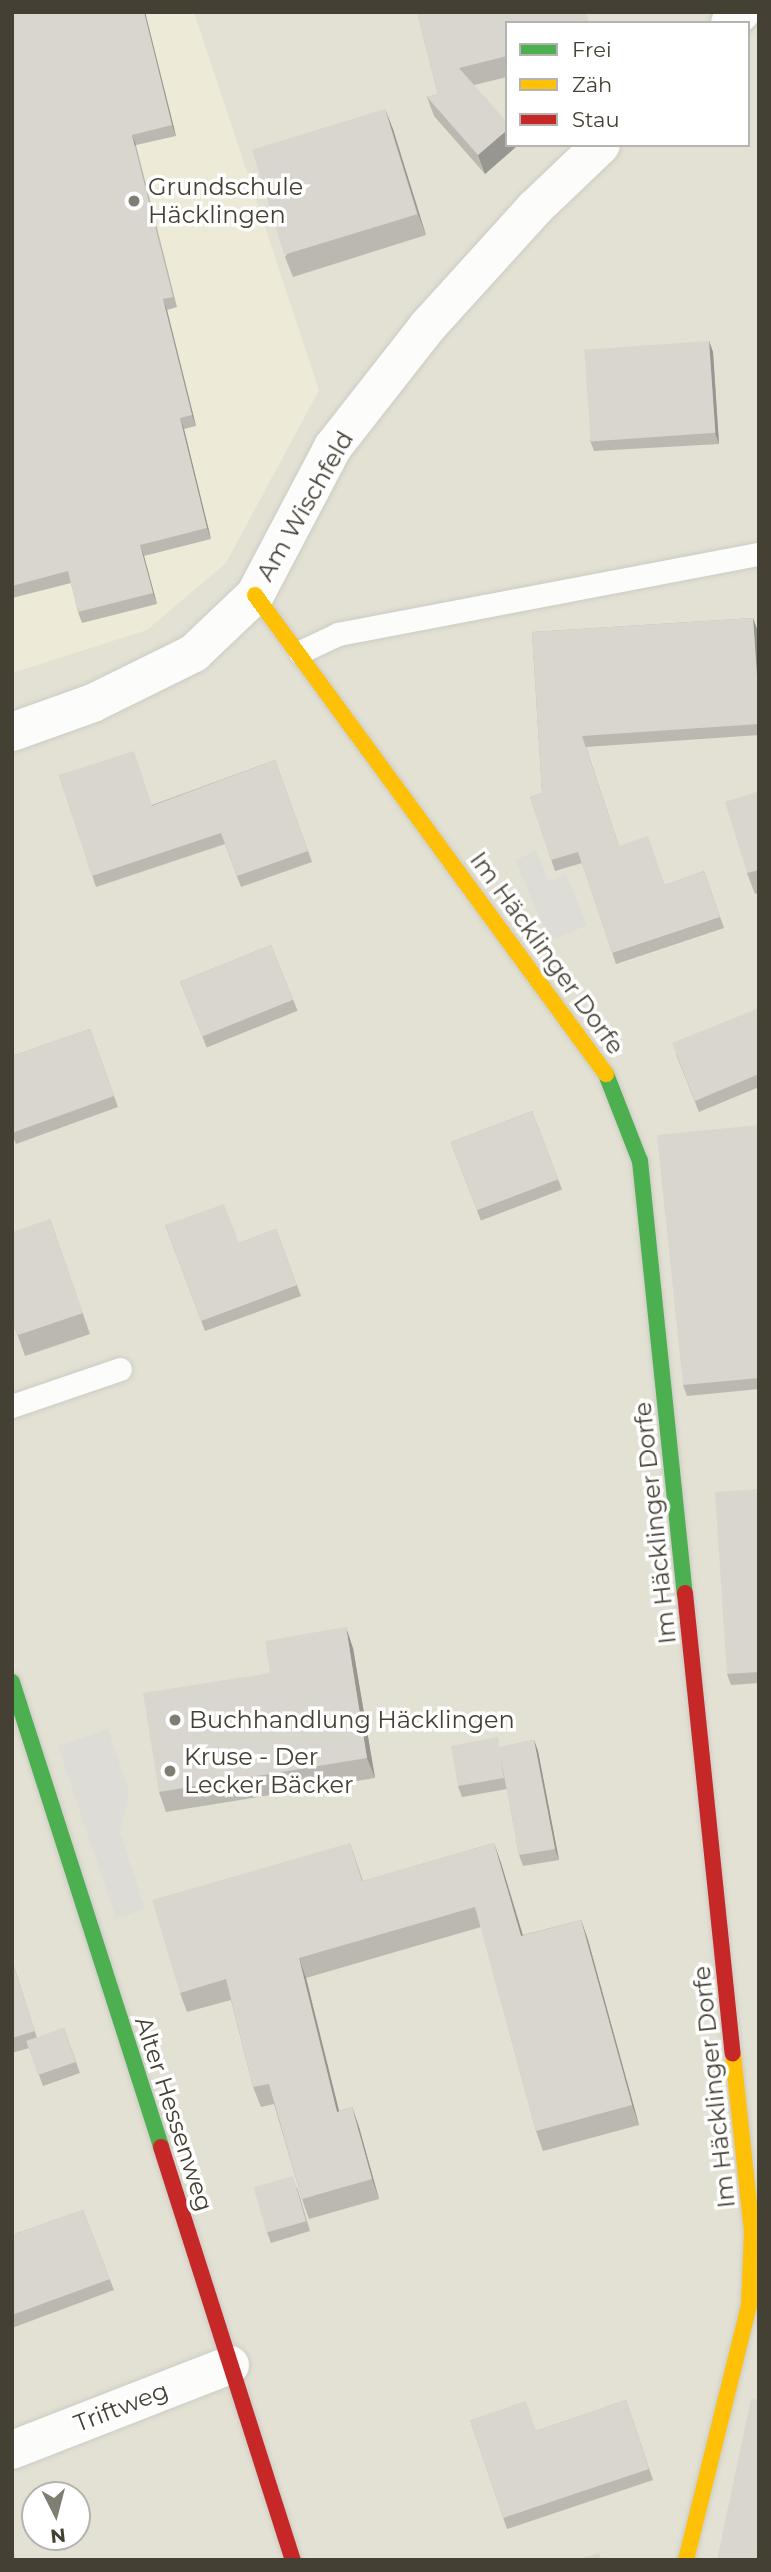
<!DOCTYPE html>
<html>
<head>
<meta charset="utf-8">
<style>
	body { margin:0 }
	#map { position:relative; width:771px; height:2572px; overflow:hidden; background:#eeede6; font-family:Montserrat,sans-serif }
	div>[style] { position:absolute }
	.residential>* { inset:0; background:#e3e1d3 }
	.education>* { inset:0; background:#edead7 }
	.parking>* { inset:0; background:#dddcd6 }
	.roads { filter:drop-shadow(0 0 2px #cccbc4) drop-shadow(0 0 2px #cccbc4) }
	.lane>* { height:23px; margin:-11.5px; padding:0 11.5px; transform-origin:11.5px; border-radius:11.5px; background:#fcfcfb }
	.street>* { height:38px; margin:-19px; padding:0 19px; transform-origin:19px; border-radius:19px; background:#fcfcfb }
	.fast>* { height:16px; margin:-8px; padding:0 8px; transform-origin:8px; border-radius:8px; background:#4caf50 }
	.slow>* { height:16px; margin:-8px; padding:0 8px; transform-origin:8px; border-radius:8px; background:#ffc107 }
	.jam>* { height:16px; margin:-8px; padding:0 8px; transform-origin:8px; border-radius:8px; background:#c62828 }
	.wall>* { inset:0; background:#bab8b1; transform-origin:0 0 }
	.shaded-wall>* { inset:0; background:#979690; transform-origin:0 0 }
	.building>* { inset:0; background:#d8d6ce; transform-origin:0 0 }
	.dots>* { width:19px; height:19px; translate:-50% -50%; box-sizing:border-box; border:4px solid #fff; border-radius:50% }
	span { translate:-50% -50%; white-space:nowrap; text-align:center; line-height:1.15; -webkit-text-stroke:7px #fff; paint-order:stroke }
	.poi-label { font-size:24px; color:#444033 }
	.left { translate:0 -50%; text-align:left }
	.street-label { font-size:24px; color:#444033 }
	.frame { position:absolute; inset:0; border:14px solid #444033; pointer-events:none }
	.legend { position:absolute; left:505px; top:21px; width:245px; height:126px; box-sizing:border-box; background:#fff; border:2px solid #b4b3ad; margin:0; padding:9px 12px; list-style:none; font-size:21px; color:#444033 }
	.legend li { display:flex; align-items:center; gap:14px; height:35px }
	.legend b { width:35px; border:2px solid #b4b3ad }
	.north { position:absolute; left:21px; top:2481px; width:70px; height:70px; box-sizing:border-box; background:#fff; border:2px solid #b4b3ad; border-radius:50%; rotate:174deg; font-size:19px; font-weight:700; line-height:28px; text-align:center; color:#444033 }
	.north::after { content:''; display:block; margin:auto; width:24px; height:32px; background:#807d72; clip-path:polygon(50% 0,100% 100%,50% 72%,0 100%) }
</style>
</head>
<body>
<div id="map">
	<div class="residential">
		<div style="clip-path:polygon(evenodd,12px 12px,759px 12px,759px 2560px,12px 2560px,12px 12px,507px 23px,748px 23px,748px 145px,507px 145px,507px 23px,12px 12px,35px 2495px,77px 2495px,77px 2537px,35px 2537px,35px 2495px)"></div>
	</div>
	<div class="education">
		<div style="clip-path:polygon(12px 12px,194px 12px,319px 390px,226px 563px,147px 630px,12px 673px)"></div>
	</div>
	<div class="parking">
		<div style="clip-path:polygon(536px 851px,549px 882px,566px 875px,587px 925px,550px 941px,515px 860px)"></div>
		<div style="clip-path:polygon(108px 1729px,129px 1792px,120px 1833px,145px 1909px,116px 1918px,58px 1746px)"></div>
	</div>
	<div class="roads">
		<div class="lane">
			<div style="left:300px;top:652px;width:42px;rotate:-25.3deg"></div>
			<div style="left:338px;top:634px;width:429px;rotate:-10.8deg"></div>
			<div style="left:12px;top:1406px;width:114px;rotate:-18.9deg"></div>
		</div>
		<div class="street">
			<div style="left:730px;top:23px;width:16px;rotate:-45deg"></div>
			<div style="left:12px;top:732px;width:86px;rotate:-19.7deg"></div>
			<div style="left:93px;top:703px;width:113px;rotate:-26.3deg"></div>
			<div style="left:194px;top:653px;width:84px;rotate:-43.6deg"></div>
			<div style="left:255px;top:595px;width:167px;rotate:-62.2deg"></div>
			<div style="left:333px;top:447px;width:154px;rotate:-51.9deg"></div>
			<div style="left:428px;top:326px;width:159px;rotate:-47.8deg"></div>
			<div style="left:535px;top:208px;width:91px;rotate:-43.7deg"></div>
			<div style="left:12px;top:2450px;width:234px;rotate:-21.3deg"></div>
		</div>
		<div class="fast">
			<div style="left:606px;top:1074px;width:93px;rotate:68.7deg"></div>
			<div style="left:640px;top:1161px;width:434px;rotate:84.1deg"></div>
			<div style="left:12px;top:1682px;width:488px;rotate:72.2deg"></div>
		</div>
		<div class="slow">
			<div style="left:255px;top:595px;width:594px;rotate:53.77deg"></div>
			<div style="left:686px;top:2560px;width:262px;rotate:-76.1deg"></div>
			<div style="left:749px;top:2306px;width:74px;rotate:-87.7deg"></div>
			<div style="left:752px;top:2232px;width:179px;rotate:-96.1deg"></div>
		</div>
		<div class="jam">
			<div style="left:685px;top:1593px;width:463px;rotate:84.1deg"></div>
			<div style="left:161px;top:2147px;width:434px;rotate:72.3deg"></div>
		</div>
	</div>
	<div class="wall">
		<div style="clip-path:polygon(12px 12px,145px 12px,176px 136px,136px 145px,177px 307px,167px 310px,196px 426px,184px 429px,211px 539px,144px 556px,157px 604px,82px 623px,78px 612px,71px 583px,12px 598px)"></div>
		<div style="clip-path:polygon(417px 12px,507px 23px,507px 77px,474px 85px,507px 145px,517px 146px,485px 174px,434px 116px,427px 97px,438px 94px)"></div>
		<div style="clip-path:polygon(385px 109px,426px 235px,293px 277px,285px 257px)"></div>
		<div style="clip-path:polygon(709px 341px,713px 352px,719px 444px,594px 451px,590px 440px)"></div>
		<div style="clip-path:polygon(753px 618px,757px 629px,759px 656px,759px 735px,586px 747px,619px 846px,665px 885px,704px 871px,724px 928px,616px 964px,582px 863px,555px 871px,530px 797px,542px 793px,532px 632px)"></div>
		<div style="clip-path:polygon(275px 760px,312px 862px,241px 887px,225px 844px,96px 887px,59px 775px,152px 805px)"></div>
		<div style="clip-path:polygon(759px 791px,759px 893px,755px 894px,747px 873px)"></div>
		<div style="left:271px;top:945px;width:71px;height:98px;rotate:68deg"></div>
		<div style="clip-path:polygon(759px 1008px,759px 1087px,699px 1112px,676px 1054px)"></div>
		<div style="clip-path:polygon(90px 1029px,118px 1107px,16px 1144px,12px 1134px,12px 1056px)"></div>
		<div style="left:532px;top:1111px;width:84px;height:87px;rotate:69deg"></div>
		<div style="clip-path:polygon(759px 1125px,759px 1389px,687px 1396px,683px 1385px)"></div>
		<div style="clip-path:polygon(50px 1219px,90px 1334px,25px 1356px,12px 1319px)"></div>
		<div style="clip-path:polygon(165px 1225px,239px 1243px,276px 1229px,301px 1296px,205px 1331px)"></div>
		<div style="clip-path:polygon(759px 1489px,759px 1683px,731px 1685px,727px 1674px)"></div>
		<div style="clip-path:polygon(353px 1648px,375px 1778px,166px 1812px,159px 1792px,270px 1673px)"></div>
		<div style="clip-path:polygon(534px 1740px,538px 1751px,559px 1860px,523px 1866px,519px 1855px,507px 1789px,462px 1797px,458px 1786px,501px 1747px)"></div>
		<div style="clip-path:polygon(350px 1843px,363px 1881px,494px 1843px,501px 1863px,523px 1935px,581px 1920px,588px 1940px,639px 2125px,543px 2151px,536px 2131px,481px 1927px,306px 1978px,339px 2111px,352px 2107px,359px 2127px,379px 2199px,309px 2219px,302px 2199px,274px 2104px,261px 2107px,253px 2087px,231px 2000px,187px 2012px,180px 1993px)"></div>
		<div style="clip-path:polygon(12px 1960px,37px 2038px,64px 2028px,80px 2073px,43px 2086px,29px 2048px,12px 2053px)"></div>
		<div style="clip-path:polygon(297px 2187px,310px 2231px,271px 2243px,267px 2232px)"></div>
		<div style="clip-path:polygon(83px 2210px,114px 2290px,12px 2328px,12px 2235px)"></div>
		<div style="clip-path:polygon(626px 2400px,653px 2480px,507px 2529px,470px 2420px,536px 2431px)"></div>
	</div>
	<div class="shaded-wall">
		<div style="clip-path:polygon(144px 12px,145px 12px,176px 136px,172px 125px)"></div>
		<div style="clip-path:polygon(385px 109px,393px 129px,426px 235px,418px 214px)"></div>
		<div style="clip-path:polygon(507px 130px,507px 145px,517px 146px,485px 174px,478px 155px)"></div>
		<div style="left:132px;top:135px;width:11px;height:167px;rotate:68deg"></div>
		<div style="clip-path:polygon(163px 299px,167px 310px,196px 426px,192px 415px)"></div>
		<div style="clip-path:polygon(709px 341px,713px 352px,719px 444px,715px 433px)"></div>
		<div style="clip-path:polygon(180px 418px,184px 429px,211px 539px,207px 528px)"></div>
		<div style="clip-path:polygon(140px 545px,144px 556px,157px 604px,153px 593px)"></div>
		<div style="clip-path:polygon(753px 618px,757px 629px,759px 656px,759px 705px)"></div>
		<div style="clip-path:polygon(346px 1627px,353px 1648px,375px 1778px,367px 1758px)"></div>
		<div style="clip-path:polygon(534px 1740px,538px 1751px,559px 1860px,555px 1849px)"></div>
		<div style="clip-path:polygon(494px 1843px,501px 1863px,529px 1956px,521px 1936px)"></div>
		<div style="clip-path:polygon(581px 1920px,588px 1940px,639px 2125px,632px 2105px)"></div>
		<div style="clip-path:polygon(299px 1958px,306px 1978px,344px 2131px,337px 2112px)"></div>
		<div style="clip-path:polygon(352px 2107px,359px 2127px,379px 2199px,372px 2179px)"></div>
	</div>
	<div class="building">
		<div style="clip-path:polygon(12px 12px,144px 12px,172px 125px,132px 135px,173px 297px,163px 299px,192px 415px,180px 418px,207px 528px,140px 545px,153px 593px,78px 612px,68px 571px,12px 586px)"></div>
		<div style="clip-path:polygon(417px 12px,586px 12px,589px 23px,507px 23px,507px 56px,459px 68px,507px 122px,507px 130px,478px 155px,427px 97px,438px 94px)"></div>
		<div style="left:385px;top:109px;width:110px;height:139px;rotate:73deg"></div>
		<div style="left:709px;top:341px;width:92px;height:125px;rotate:86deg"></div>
		<div style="clip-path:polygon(753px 618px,759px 705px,759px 724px,582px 736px,619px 846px,648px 836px,665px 885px,704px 871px,720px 917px,612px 953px,578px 852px,551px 860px,530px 797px,542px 793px,532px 632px)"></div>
		<div style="clip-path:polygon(134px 751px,152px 806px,275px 760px,308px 851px,237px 876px,221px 833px,92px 876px,59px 775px)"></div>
		<div style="clip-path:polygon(759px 791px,759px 870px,747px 873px,725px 802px)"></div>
		<div style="left:271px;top:945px;width:59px;height:98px;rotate:68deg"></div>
		<div style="clip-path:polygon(759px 1008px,759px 1074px,695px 1101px,672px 1043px)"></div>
		<div style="clip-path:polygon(90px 1029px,114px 1096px,12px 1133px,12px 1056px)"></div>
		<div style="left:532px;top:1111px;width:73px;height:87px;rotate:69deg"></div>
		<div style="clip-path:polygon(759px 1125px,759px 1378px,683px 1385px,657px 1135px)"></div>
		<div style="clip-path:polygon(224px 1204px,239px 1243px,276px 1229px,297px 1285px,201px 1321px,165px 1225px)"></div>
		<div style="clip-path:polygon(50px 1219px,83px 1313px,18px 1335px,12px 1319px,12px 1232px)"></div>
		<div style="clip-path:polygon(759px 1489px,759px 1672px,727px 1674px,715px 1492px)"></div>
		<div style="clip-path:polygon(346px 1627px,367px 1758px,159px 1792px,143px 1693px,270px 1673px,265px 1641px)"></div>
		<div style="clip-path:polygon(498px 1737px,499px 1747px,534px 1740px,555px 1849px,519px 1855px,500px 1754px,504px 1778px,458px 1786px,451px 1746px)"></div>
		<div style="clip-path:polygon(350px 1843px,362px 1881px,494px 1843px,521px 1936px,581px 1920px,632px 2105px,536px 2131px,475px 1907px,299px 1958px,337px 2112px,352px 2107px,372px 2179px,302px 2199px,269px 2084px,253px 2087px,226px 1979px,180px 1993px,152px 1900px)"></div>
		<div style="clip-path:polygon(12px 1961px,35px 2031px,12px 2038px)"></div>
		<div style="left:64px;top:2028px;width:36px;height:40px;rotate:71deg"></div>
		<div style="left:293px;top:2176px;width:47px;height:41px;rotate:74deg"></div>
		<div style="clip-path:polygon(83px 2210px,110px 2279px,12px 2315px,12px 2235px)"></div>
		<div style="clip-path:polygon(751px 2399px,759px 2400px,759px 2560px,717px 2560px)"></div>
		<div style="clip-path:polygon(626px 2400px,649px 2469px,503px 2518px,470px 2420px,526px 2401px,536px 2431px)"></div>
		<div style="clip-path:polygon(12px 2547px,17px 2560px,12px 2560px)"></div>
		<div style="clip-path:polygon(599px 2553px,601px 2560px,577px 2560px)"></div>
	</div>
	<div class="dots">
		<div style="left:134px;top:201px;background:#807d72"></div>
		<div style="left:175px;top:1720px;background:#807d72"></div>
		<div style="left:170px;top:1771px;background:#807d72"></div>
	</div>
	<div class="poi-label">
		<span class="left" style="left:148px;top:201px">Grundschule<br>Häcklingen</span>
		<span class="left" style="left:189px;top:1720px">Buchhandlung Häcklingen</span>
		<span class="left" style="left:184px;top:1771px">Kruse - Der<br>Lecker Bäcker</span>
	</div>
	<div class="street-label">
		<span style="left:305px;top:506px;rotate:-60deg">Am Wischfeld</span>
		<span style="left:547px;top:953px;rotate:54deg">Im Häcklinger Dorfe</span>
		<span style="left:655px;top:1523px;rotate:-96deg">Im Häcklinger Dorfe</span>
		<span style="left:714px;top:2087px;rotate:-96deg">Im Häcklinger Dorfe</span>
		<span style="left:174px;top:2114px;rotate:72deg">Alter Hessenweg</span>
		<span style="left:121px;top:2407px;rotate:-21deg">Triftweg</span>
	</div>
	<div class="frame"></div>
	<ul class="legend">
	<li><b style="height:9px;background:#4caf50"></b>Frei</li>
	<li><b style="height:9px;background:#ffc107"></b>Zäh</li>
	<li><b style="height:9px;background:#c62828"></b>Stau</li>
	</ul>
	<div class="north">N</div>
</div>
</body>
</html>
